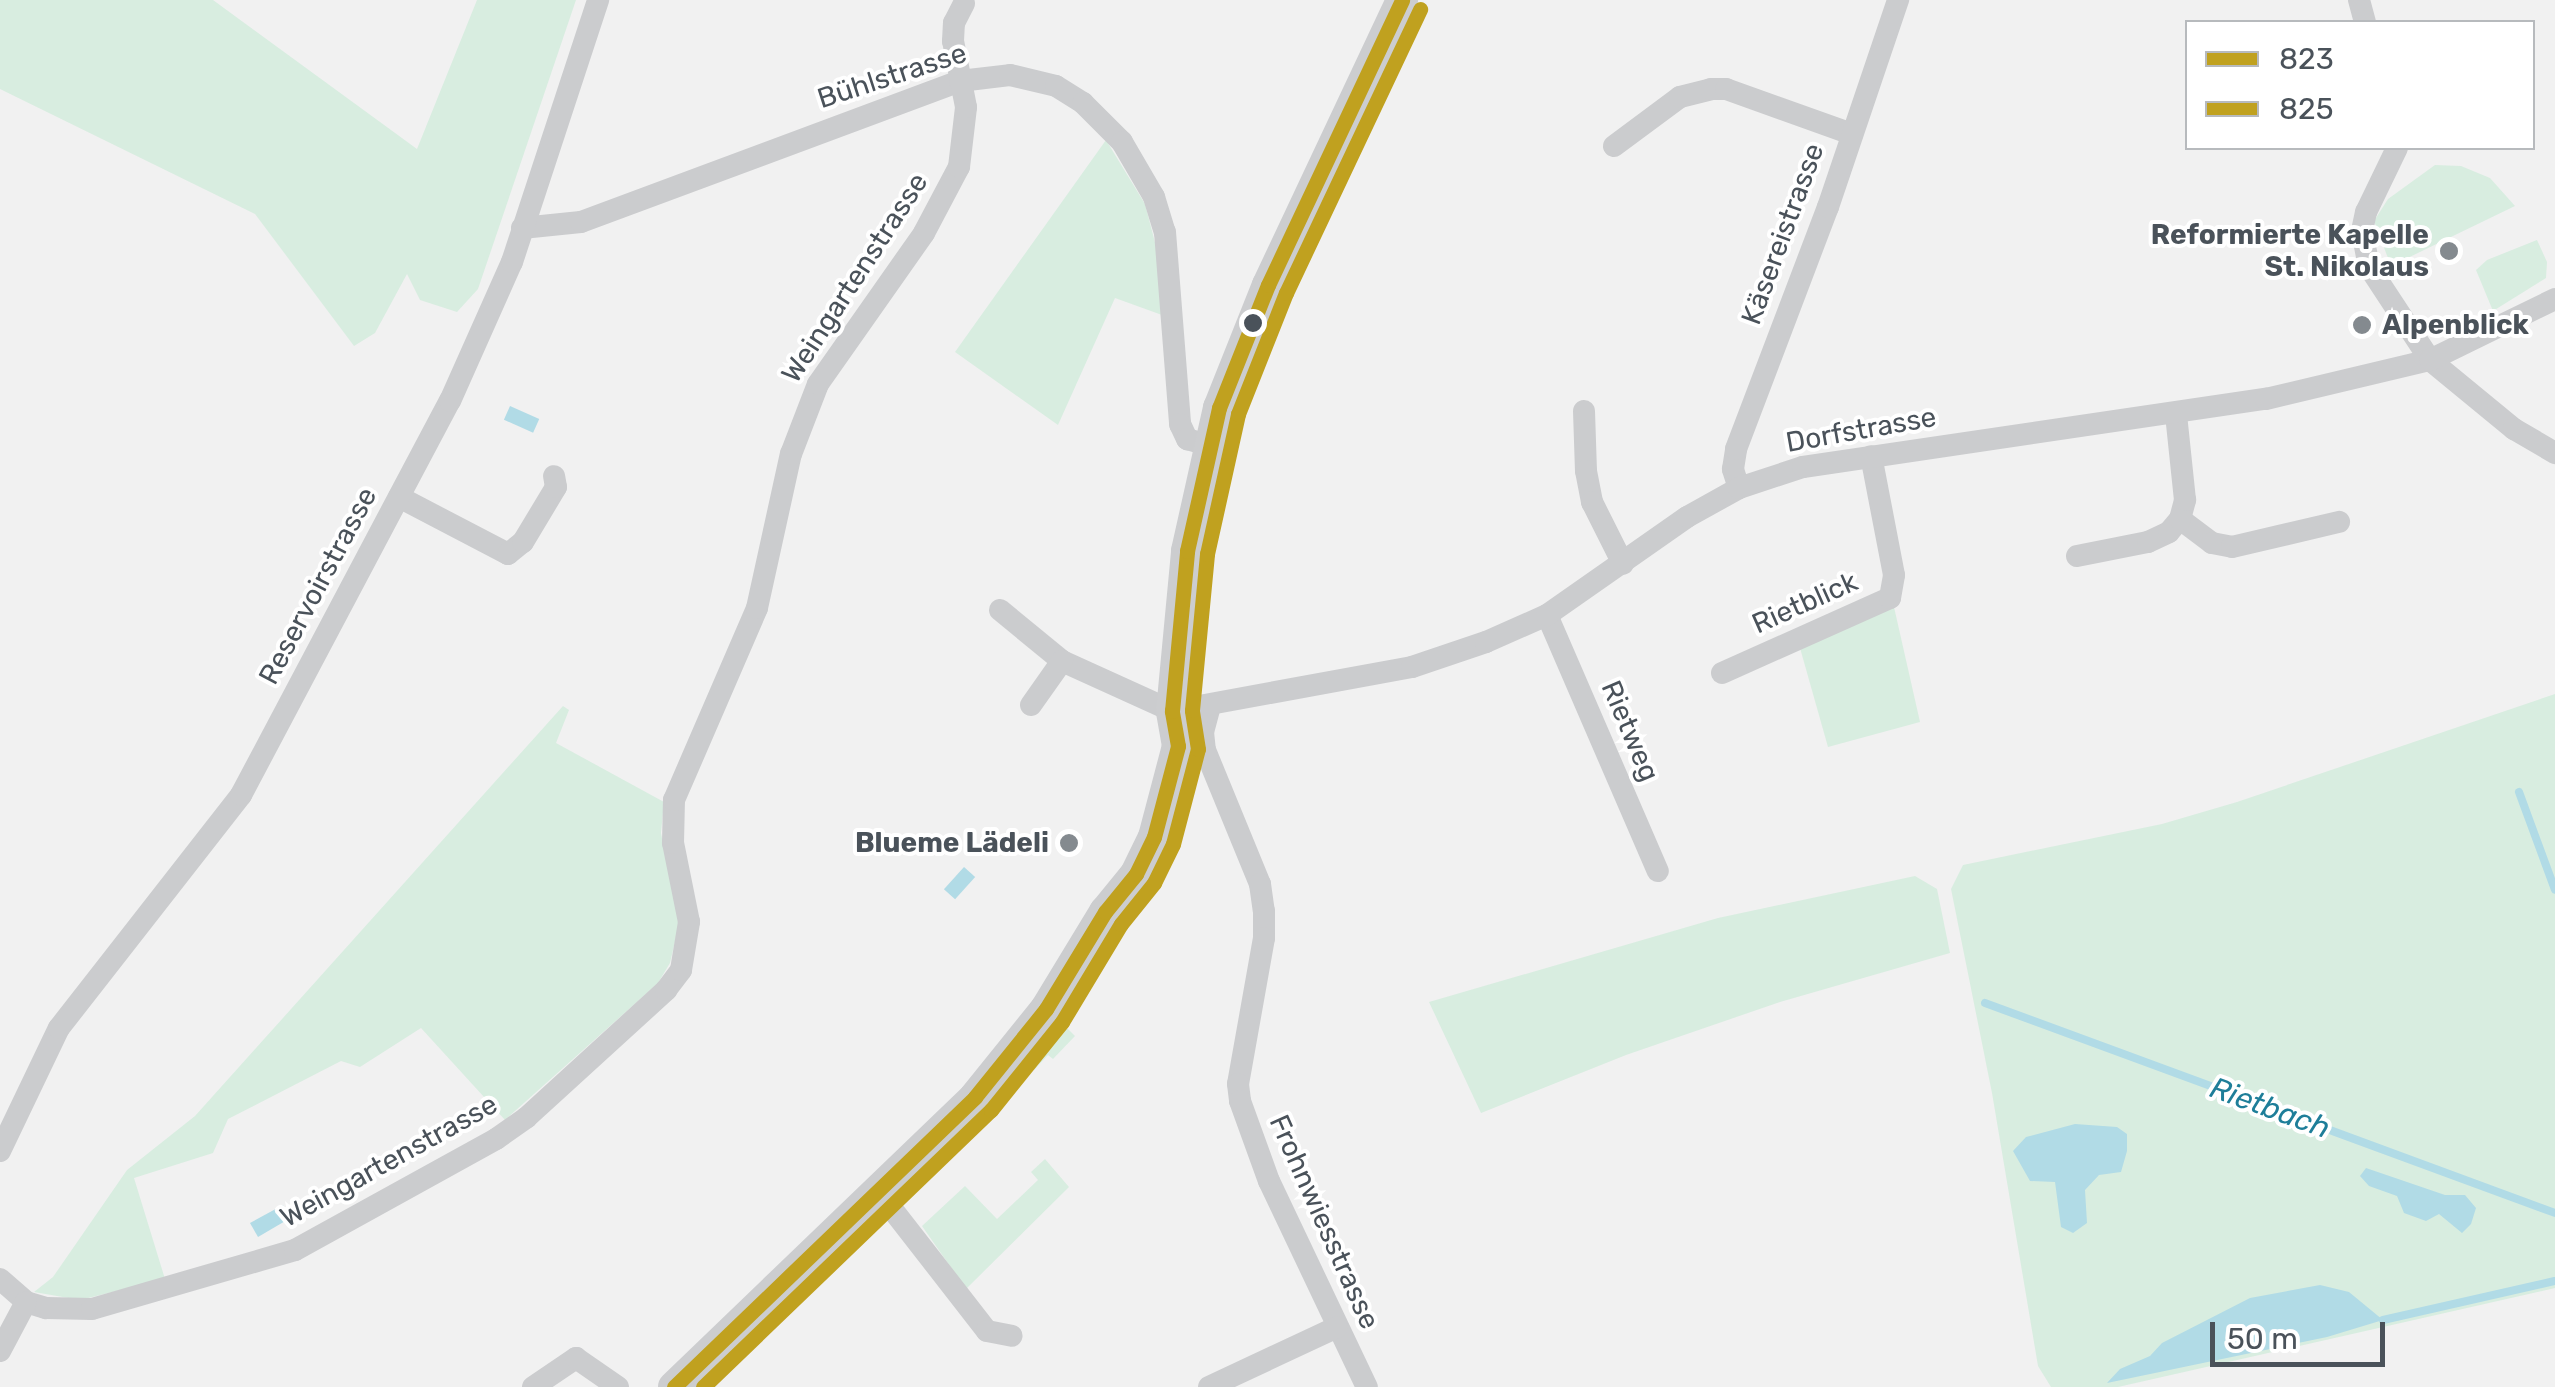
<!DOCTYPE html>
<html>
<head>
<meta charset="utf-8">
<style>
	body { margin:0 }
	#map { position:relative; width:2555px; height:1387px; overflow:hidden; background:#f1f1f1; font-family:Rubik,sans-serif }
	div>[style] { position:absolute }
	.green>* { inset:0; background:#d8ede0 }
	.water>* { inset:0; background:#b1dbe6; transform-origin:0 0 }
	.stream>* { height:8px; margin:-4px; padding:0 4px; transform-origin:4px; border-radius:4px; background:#b1dbe6 }
	.street>* { height:22px; margin:-11px; padding:0 11px; transform-origin:11px; border-radius:11px; background:#cbccce }
	.secondary>* { height:32px; margin:-16px; padding:0 16px; transform-origin:16px; border-radius:16px; background:#cccdcf }
	.bus-1>* { height:15px; margin:-7.5px; padding:0 7.5px; transform-origin:7.5px; border-radius:7.5px; background:#c0a11f }
	.bus-2>* { height:15px; margin:-7.5px; padding:0 7.5px; transform-origin:7.5px; border-radius:7.5px; background:#c0a11f }
	.dots>* { width:28px; height:28px; translate:-50% -50%; box-sizing:border-box; border:5px solid #fff; border-radius:50% }
	span { translate:-50% -50%; white-space:nowrap; text-align:center; line-height:1.15; -webkit-text-stroke:8px #fff; paint-order:stroke }
	.street-label { font-size:28px; color:#4a525a }
	.poi-label { font-size:28px; color:#4a525a; font-weight:700 }
	.right { translate:-100% -50%; text-align:right }
	.left { translate:0 -50%; text-align:left }
	.water-label { font-size:30px; color:#1e7e99; font-style:italic }
	.legend { position:absolute; left:2185px; top:20px; width:350px; height:130px; box-sizing:border-box; background:#fff; border:2px solid #b7babd; margin:0; padding:12px 18px; list-style:none; font-size:30px; color:#4a525a }
	.legend li { display:flex; align-items:center; gap:20px; height:50px }
	.legend b { width:50px; border:2px solid #b7babd }
	.scale { position:absolute; left:2210px; top:1322px; width:175px; height:45px; box-sizing:border-box; border:5px solid #4a525a; border-top:0; padding-left:12px; font-size:30px; line-height:35px; white-space:nowrap; color:#4a525a; -webkit-text-stroke:8px #fff; paint-order:stroke }
</style>
</head>
<body>
<div id="map">
	<div class="green">
		<div style="clip-path:polygon(0 0,213px 0,417px 149px,477px 0,576px 0,478px 289px,457px 312px,420px 300px,407px 274px,375px 333px,354px 346px,255px 214px,0 89px)"></div>
		<div style="clip-path:polygon(1106px 140px,1145px 204px,1158px 254px,1162px 315px,1115px 298px,1058px 425px,955px 352px)"></div>
		<div style="clip-path:polygon(2435px 165px,2461px 166px,2490px 178px,2515px 206px,2391px 266px,2374px 221px,2388px 199px)"></div>
		<div style="clip-path:polygon(2537px 240px,2547px 262px,2546px 278px,2493px 311px,2476px 270px,2487px 260px)"></div>
		<div style="clip-path:polygon(1894px 607px,1920px 722px,1828px 747px,1800px 648px)"></div>
		<div style="clip-path:polygon(2555px 694px,2555px 1288px,2118px 1387px,2051px 1387px,2038px 1366px,1992px 1093px,1951px 889px,1963px 865px,2162px 824px,2237px 802px)"></div>
		<div style="clip-path:polygon(563px 706px,569px 710px,556px 743px,664px 802px,661px 833px,679px 924px,670px 963px,658px 983px,505px 1120px,421px 1028px,360px 1067px,341px 1061px,228px 1119px,213px 1153px,134px 1178px,165px 1279px,80px 1300px,34px 1292px,53px 1277px,127px 1170px,195px 1116px)"></div>
		<div style="clip-path:polygon(1915px 876px,1937px 889px,1950px 953px,1780px 1002px,1626px 1055px,1481px 1113px,1429px 1002px,1718px 918px)"></div>
		<div style="clip-path:polygon(1078px 985px,1078px 994px,1058px 1019px,1075px 1036px,1053px 1059px,1048px 1055px,1034px 1070px,1024px 1062px)"></div>
		<div style="clip-path:polygon(1045px 1159px,1069px 1187px,966px 1289px,922px 1226px,965px 1186px,997px 1219px,1038px 1180px,1031px 1172px)"></div>
	</div>
	<div class="water">
		<div style="left:510px;top:406px;width:32px;height:15px;rotate:24deg"></div>
		<div style="left:964px;top:867px;width:15px;height:30px;rotate:42deg"></div>
		<div style="clip-path:polygon(2075px 1124px,2117px 1127px,2127px 1134px,2127px 1151px,2121px 1172px,2099px 1175px,2085px 1190px,2087px 1223px,2073px 1233px,2061px 1227px,2055px 1182px,2030px 1181px,2013px 1151px,2026px 1137px)"></div>
		<div style="clip-path:polygon(2366px 1168px,2445px 1195px,2465px 1195px,2476px 1208px,2471px 1224px,2462px 1233px,2439px 1214px,2426px 1221px,2404px 1213px,2397px 1196px,2369px 1186px,2360px 1176px)"></div>
		<div style="clip-path:polygon(283px 1205px,287px 1220px,258px 1237px,250px 1223px)"></div>
		<div style="clip-path:polygon(2320px 1285px,2349px 1292px,2383px 1320px,2327px 1337px,2107px 1383px,2120px 1369px,2150px 1356px,2162px 1343px,2250px 1298px)"></div>
	</div>
	<div class="stream">
		<div style="left:2519px;top:792px;width:104px;rotate:69.8deg"></div>
		<div style="left:1985px;top:1003px;width:607px;rotate:20.22deg"></div>
		<div style="left:2383px;top:1320px;width:176px;rotate:-12.8deg"></div>
	</div>
	<div class="street">
		<div style="left:2359px;top:0;width:23px;rotate:75deg"></div>
		<div style="left:1614px;top:146px;width:82px;rotate:-36.6deg"></div>
		<div style="left:1680px;top:97px;width:32px;rotate:-14deg"></div>
		<div style="left:1711px;top:89px;width:15px"></div>
		<div style="left:1726px;top:89px;width:134px;rotate:19.7deg"></div>
		<div style="left:2397px;top:148px;width:71px;rotate:115.8deg"></div>
		<div style="left:2366px;top:212px;width:19px;rotate:102deg"></div>
		<div style="left:2362px;top:231px;width:37px;rotate:79deg"></div>
		<div style="left:2369px;top:267px;width:111px;rotate:56.7deg"></div>
		<div style="left:2430px;top:360px;width:109px;rotate:39.4deg"></div>
		<div style="left:2514px;top:429px;width:48px;rotate:30.3deg"></div>
		<div style="left:522px;top:228px;width:59px;rotate:-5.8deg"></div>
		<div style="left:581px;top:222px;width:404px;rotate:-20.4deg"></div>
		<div style="left:960px;top:81px;width:50px;rotate:-6.8deg"></div>
		<div style="left:1010px;top:75px;width:47px;rotate:13.4deg"></div>
		<div style="left:1056px;top:86px;width:32px;rotate:32deg"></div>
		<div style="left:1083px;top:103px;width:55px;rotate:45deg"></div>
		<div style="left:1122px;top:142px;width:64px;rotate:59.8deg"></div>
		<div style="left:1154px;top:197px;width:37px;rotate:73deg"></div>
		<div style="left:1165px;top:232px;width:193px;rotate:85.5deg"></div>
		<div style="left:1180px;top:424px;width:17px;rotate:65deg"></div>
		<div style="left:1187px;top:439px;width:22px;rotate:16deg"></div>
		<div style="left:1584px;top:411px;width:60px;rotate:88.1deg"></div>
		<div style="left:1586px;top:471px;width:32px;rotate:79deg"></div>
		<div style="left:1592px;top:502px;width:69px;rotate:63.4deg"></div>
		<div style="left:1739px;top:488px;width:20px;rotate:-108deg"></div>
		<div style="left:1733px;top:469px;width:20px;rotate:-81deg"></div>
		<div style="left:1736px;top:449px;width:259px;rotate:-69.2deg"></div>
		<div style="left:1828px;top:207px;width:219px;rotate:-71.3deg"></div>
		<div style="left:399px;top:497px;width:123px;rotate:27.6deg"></div>
		<div style="left:508px;top:554px;width:19px;rotate:-39deg"></div>
		<div style="left:523px;top:542px;width:64px;rotate:-59deg"></div>
		<div style="left:556px;top:487px;width:11px;rotate:-100deg"></div>
		<div style="left:2180px;top:519px;width:40px;rotate:37deg"></div>
		<div style="left:2212px;top:543px;width:20px;rotate:11deg"></div>
		<div style="left:2232px;top:547px;width:110px;rotate:-13.2deg"></div>
		<div style="left:2077px;top:556px;width:72px;rotate:-11.2deg"></div>
		<div style="left:2148px;top:542px;width:23px;rotate:-25deg"></div>
		<div style="left:2169px;top:532px;width:17px;rotate:-50deg"></div>
		<div style="left:2180px;top:519px;width:20px;rotate:-75deg"></div>
		<div style="left:2185px;top:500px;width:85px;rotate:-96deg"></div>
		<div style="left:1000px;top:610px;width:80px;rotate:39.4deg"></div>
		<div style="left:1062px;top:661px;width:121px;rotate:24.4deg"></div>
		<div style="left:1172px;top:711px;width:11px;rotate:41deg"></div>
		<div style="left:1547px;top:615px;width:279px;rotate:66.6deg"></div>
		<div style="left:1722px;top:673px;width:184px;rotate:-24.1deg"></div>
		<div style="left:1890px;top:598px;width:23px;rotate:-80deg"></div>
		<div style="left:1894px;top:575px;width:121px;rotate:-100.9deg"></div>
		<div style="left:1031px;top:705px;width:54px;rotate:-54.8deg"></div>
		<div style="left:1210px;top:706px;width:27px;rotate:105deg"></div>
		<div style="left:1203px;top:732px;width:18px;rotate:84deg"></div>
		<div style="left:1205px;top:750px;width:145px;rotate:67.7deg"></div>
		<div style="left:1260px;top:884px;width:27px;rotate:82deg"></div>
		<div style="left:1264px;top:911px;width:27px;rotate:90deg"></div>
		<div style="left:1264px;top:938px;width:148px;rotate:100.1deg"></div>
		<div style="left:1238px;top:1084px;width:17px;rotate:83deg"></div>
		<div style="left:1240px;top:1101px;width:85px;rotate:70.1deg"></div>
		<div style="left:1269px;top:1181px;width:228px;rotate:64.6deg"></div>
		<div style="left:1172px;top:711px;width:244px;rotate:-10.4deg"></div>
		<div style="left:1412px;top:667px;width:78px;rotate:-18.7deg"></div>
		<div style="left:1486px;top:642px;width:67px;rotate:-23.9deg"></div>
		<div style="left:1547px;top:615px;width:171px;rotate:-35deg"></div>
		<div style="left:1687px;top:517px;width:60px;rotate:-29.1deg"></div>
		<div style="left:1739px;top:488px;width:67px;rotate:-18.2deg"></div>
		<div style="left:1803px;top:467px;width:468px;rotate:-8.4deg"></div>
		<div style="left:2266px;top:399px;width:169px;rotate:-13.4deg"></div>
		<div style="left:2430px;top:360px;width:139px;rotate:-26deg"></div>
		<div style="left:0;top:1151px;width:136px;rotate:-64.4deg"></div>
		<div style="left:59px;top:1028px;width:296px;rotate:-52deg"></div>
		<div style="left:241px;top:795px;width:446px;rotate:-62.1deg"></div>
		<div style="left:450px;top:401px;width:152px;rotate:-66deg"></div>
		<div style="left:512px;top:262px;width:276px;rotate:-71.8deg"></div>
		<div style="left:878px;top:1191px;width:177px;rotate:52.1deg"></div>
		<div style="left:987px;top:1331px;width:25px;rotate:11deg"></div>
		<div style="left:0;top:1279px;width:35px;rotate:41deg"></div>
		<div style="left:26px;top:1302px;width:21px;rotate:17deg"></div>
		<div style="left:46px;top:1308px;width:46px;rotate:1.2deg"></div>
		<div style="left:92px;top:1309px;width:211px;rotate:-16.2deg"></div>
		<div style="left:295px;top:1250px;width:230px;rotate:-28.9deg"></div>
		<div style="left:496px;top:1139px;width:37px;rotate:-35deg"></div>
		<div style="left:526px;top:1118px;width:190px;rotate:-42.4deg"></div>
		<div style="left:666px;top:990px;width:25px;rotate:-53deg"></div>
		<div style="left:681px;top:970px;width:49px;rotate:-80.5deg"></div>
		<div style="left:689px;top:922px;width:81px;rotate:-101.4deg"></div>
		<div style="left:673px;top:843px;width:43px;rotate:-88.7deg"></div>
		<div style="left:674px;top:800px;width:209px;rotate:-66.6deg"></div>
		<div style="left:757px;top:608px;width:158px;rotate:-77.6deg"></div>
		<div style="left:791px;top:454px;width:75px;rotate:-68.9deg"></div>
		<div style="left:818px;top:384px;width:184px;rotate:-54.9deg"></div>
		<div style="left:924px;top:233px;width:75px;rotate:-62.1deg"></div>
		<div style="left:959px;top:167px;width:60px;rotate:-83.3deg"></div>
		<div style="left:966px;top:107px;width:67px;rotate:-101.1deg"></div>
		<div style="left:953px;top:41px;width:18px;rotate:-87deg"></div>
		<div style="left:954px;top:23px;width:22px;rotate:-63deg"></div>
		<div style="left:0;top:1351px;width:55px;rotate:-62deg"></div>
		<div style="left:533px;top:1387px;width:52px;rotate:-34deg"></div>
		<div style="left:576px;top:1358px;width:51px;rotate:34.6deg"></div>
		<div style="left:1209px;top:1387px;width:141px;rotate:-25.1deg"></div>
	</div>
	<div class="secondary">
		<div style="left:674px;top:1387px;width:418px;rotate:-43.9deg"></div>
		<div style="left:975px;top:1097px;width:113px;rotate:-51.1deg"></div>
		<div style="left:1046px;top:1009px;width:114px;rotate:-58.7deg"></div>
		<div style="left:1105px;top:912px;width:49px;rotate:-50.8deg"></div>
		<div style="left:1136px;top:874px;width:41px;rotate:-64.1deg"></div>
		<div style="left:1154px;top:837px;width:94px;rotate:-75.2deg"></div>
		<div style="left:1178px;top:746px;width:36px;rotate:-100deg"></div>
		<div style="left:1172px;top:711px;width:161px;rotate:-84.6deg"></div>
		<div style="left:1187px;top:551px;width:147px;rotate:-77.4deg"></div>
		<div style="left:1219px;top:408px;width:132px;rotate:-68.3deg"></div>
		<div style="left:1268px;top:285px;width:315px;rotate:-64.8deg"></div>
	</div>
	<div class="bus-1">
		<div style="left:674px;top:1387px;width:418px;rotate:-43.9deg"></div>
		<div style="left:975px;top:1097px;width:113px;rotate:-51.1deg"></div>
		<div style="left:1046px;top:1009px;width:114px;rotate:-58.7deg"></div>
		<div style="left:1105px;top:912px;width:49px;rotate:-50.8deg"></div>
		<div style="left:1136px;top:874px;width:41px;rotate:-64.1deg"></div>
		<div style="left:1154px;top:837px;width:94px;rotate:-75.2deg"></div>
		<div style="left:1178px;top:746px;width:36px;rotate:-100deg"></div>
		<div style="left:1172px;top:711px;width:161px;rotate:-84.6deg"></div>
		<div style="left:1187px;top:551px;width:147px;rotate:-77.4deg"></div>
		<div style="left:1219px;top:408px;width:132px;rotate:-68.3deg"></div>
		<div style="left:1268px;top:285px;width:315px;rotate:-64.8deg"></div>
	</div>
	<div class="bus-2">
		<div style="left:703px;top:1387px;width:400px;rotate:-43.9deg"></div>
		<div style="left:991px;top:1110px;width:113px;rotate:-51.1deg"></div>
		<div style="left:1062px;top:1022px;width:114px;rotate:-59deg"></div>
		<div style="left:1121px;top:924px;width:53px;rotate:-51.2deg"></div>
		<div style="left:1154px;top:883px;width:43px;rotate:-64deg"></div>
		<div style="left:1173px;top:844px;width:98px;rotate:-75.3deg"></div>
		<div style="left:1198px;top:749px;width:39px;rotate:-99deg"></div>
		<div style="left:1192px;top:710px;width:157px;rotate:-84.5deg"></div>
		<div style="left:1207px;top:554px;width:143px;rotate:-77.5deg"></div>
		<div style="left:1238px;top:414px;width:130px;rotate:-68.4deg"></div>
		<div style="left:1286px;top:293px;width:314px;rotate:-64.7deg"></div>
	</div>
	<div class="dots">
		<div style="left:2449px;top:251px;background:#848a8f"></div>
		<div style="left:1253px;top:323px;background:#4a525a"></div>
		<div style="left:2362px;top:325px;background:#848a8f"></div>
		<div style="left:1069px;top:843px;background:#848a8f"></div>
	</div>
	<div class="street-label">
		<span style="left:892px;top:76px;rotate:-18deg">Bühlstrasse</span>
		<span style="left:1783px;top:234px;rotate:-70deg">Käsereistrasse</span>
		<span style="left:855px;top:278px;rotate:-57deg">Weingartenstrasse</span>
		<span style="left:1861px;top:430px;rotate:-10deg">Dorfstrasse</span>
		<span style="left:318px;top:586px;rotate:-62deg">Reservoirstrasse</span>
		<span style="left:1805px;top:603px;rotate:-24deg">Rietblick</span>
		<span style="left:1630px;top:731px;rotate:67deg">Rietweg</span>
		<span style="left:389px;top:1161px;rotate:-29deg">Weingartenstrasse</span>
		<span style="left:1324px;top:1222px;rotate:66deg">Frohnwiesstrasse</span>
	</div>
	<div class="poi-label">
		<span class="right" style="left:2429px;top:251px">Reformierte Kapelle<br>St. Nikolaus</span>
		<span class="left" style="left:2382px;top:325px">Alpenblick</span>
		<span class="right" style="left:1049px;top:843px">Blueme Lädeli</span>
	</div>
	<div class="water-label">
		<span style="left:2270px;top:1108px;rotate:20deg">Rietbach</span>
	</div>
	<ul class="legend">
	<li><b style="height:12px;background:#c0a11f"></b>823</li>
	<li><b style="height:12px;background:#c0a11f"></b>825</li>
	</ul>
	<div class="scale">50 m</div>
</div>
</body>
</html>
